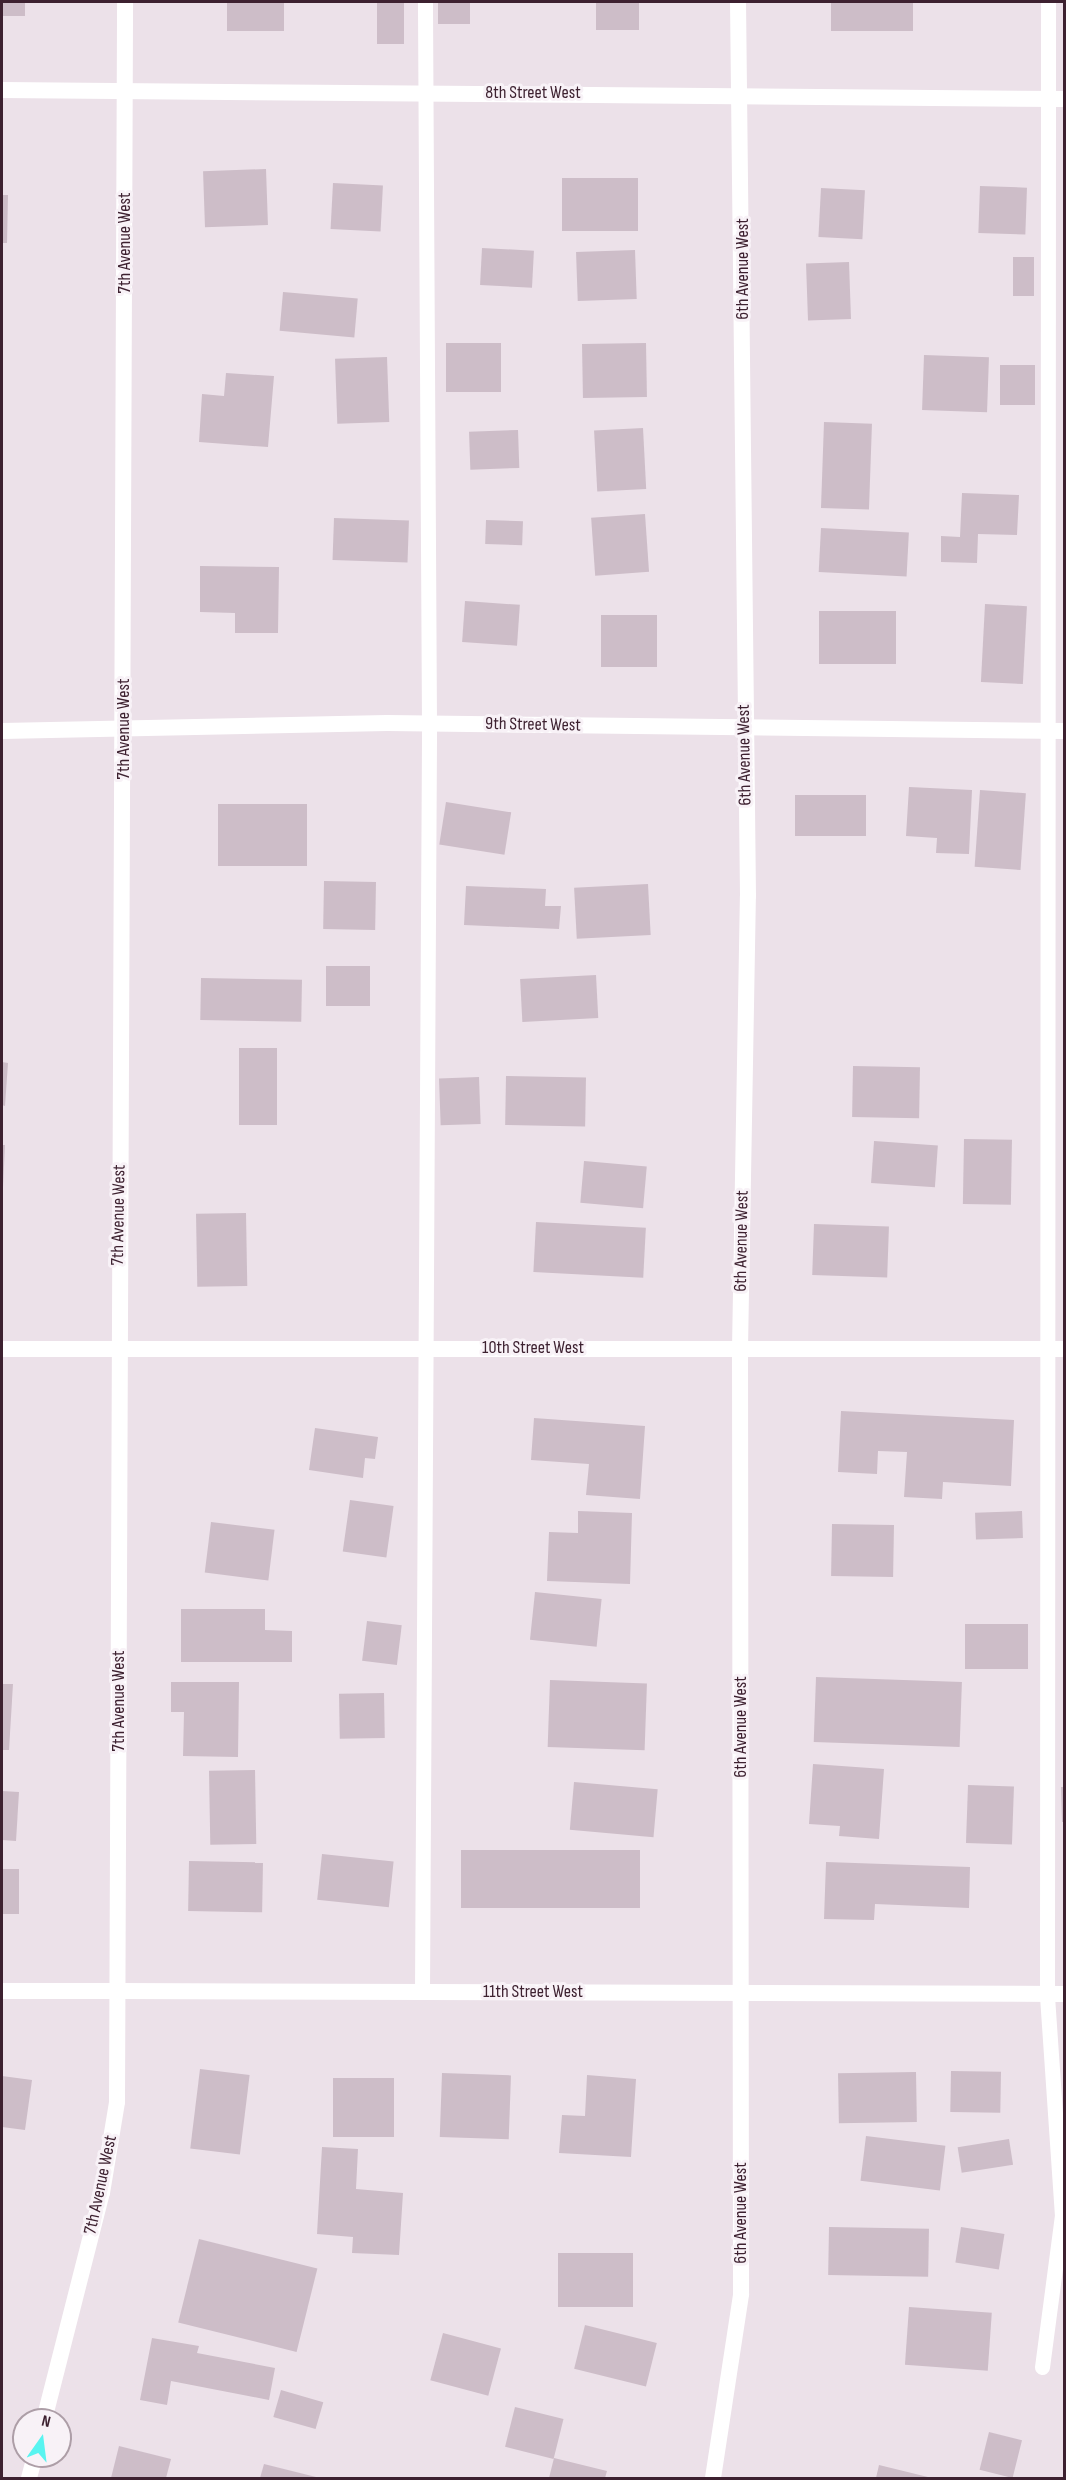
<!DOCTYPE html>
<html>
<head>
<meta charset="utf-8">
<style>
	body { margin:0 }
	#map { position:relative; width:1066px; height:2480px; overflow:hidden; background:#ece1e9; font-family:"Sofia Sans Condensed",sans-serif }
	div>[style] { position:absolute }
	.building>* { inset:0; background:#cdbdc8; transform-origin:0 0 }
	.service>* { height:15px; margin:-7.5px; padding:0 7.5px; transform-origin:7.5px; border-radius:7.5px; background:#fff }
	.minor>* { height:16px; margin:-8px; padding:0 8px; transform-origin:8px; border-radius:8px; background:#fff }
	.tertiary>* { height:16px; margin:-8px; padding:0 8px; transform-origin:8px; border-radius:8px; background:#fff }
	span { translate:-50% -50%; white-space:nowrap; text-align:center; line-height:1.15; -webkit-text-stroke:6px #f8f2f7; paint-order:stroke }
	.street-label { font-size:18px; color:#3d2130 }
	.frame { position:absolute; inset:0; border:3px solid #3d2130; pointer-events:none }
	.north { position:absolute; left:12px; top:2408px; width:60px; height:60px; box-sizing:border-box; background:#f8f2f7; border:2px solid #ad9ea7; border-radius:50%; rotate:14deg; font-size:16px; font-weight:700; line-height:24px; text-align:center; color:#3d2130 }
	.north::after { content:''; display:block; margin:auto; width:21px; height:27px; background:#58f4f0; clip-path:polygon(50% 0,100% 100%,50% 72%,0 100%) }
</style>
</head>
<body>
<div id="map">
	<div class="building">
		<div style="left:2px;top:2px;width:23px;height:14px"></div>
		<div style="left:227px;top:2px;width:57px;height:29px"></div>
		<div style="left:377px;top:2px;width:27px;height:42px"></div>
		<div style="left:438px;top:2px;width:32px;height:22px"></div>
		<div style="left:596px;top:2px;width:43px;height:28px"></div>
		<div style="left:831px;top:2px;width:82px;height:29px"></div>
		<div style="left:266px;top:169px;width:56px;height:63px;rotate:88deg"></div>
		<div style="left:562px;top:178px;width:76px;height:53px"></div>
		<div style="left:333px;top:183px;width:50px;height:46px;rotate:3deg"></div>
		<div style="left:980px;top:186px;width:47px;height:47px;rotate:2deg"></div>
		<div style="left:821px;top:188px;width:44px;height:49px;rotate:3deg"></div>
		<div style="clip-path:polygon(2px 195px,8px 195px,7px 243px,2px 243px)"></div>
		<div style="left:482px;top:248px;width:52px;height:37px;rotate:3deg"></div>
		<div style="left:635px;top:250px;width:49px;height:59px;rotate:88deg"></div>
		<div style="left:1013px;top:257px;width:21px;height:39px"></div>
		<div style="left:849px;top:262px;width:57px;height:43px;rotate:88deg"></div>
		<div style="left:283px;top:292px;width:75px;height:39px;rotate:5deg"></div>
		<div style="left:446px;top:343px;width:55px;height:49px"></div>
		<div style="left:646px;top:343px;width:54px;height:64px;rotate:89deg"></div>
		<div style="left:924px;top:355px;width:65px;height:55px;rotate:2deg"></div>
		<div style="left:387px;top:357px;width:65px;height:52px;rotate:88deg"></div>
		<div style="left:1000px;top:365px;width:35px;height:40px"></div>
		<div style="clip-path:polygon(226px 373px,274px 376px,268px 447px,199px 442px,202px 394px,224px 396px)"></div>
		<div style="left:824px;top:422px;width:48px;height:86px;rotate:2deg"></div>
		<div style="left:643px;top:428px;width:61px;height:49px;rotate:87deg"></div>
		<div style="left:518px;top:430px;width:38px;height:49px;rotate:88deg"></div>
		<div style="clip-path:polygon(962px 493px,1019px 495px,1017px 535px,978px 534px,977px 563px,941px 562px,941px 536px,960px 537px)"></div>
		<div style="left:645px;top:514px;width:58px;height:54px;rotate:86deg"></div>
		<div style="left:334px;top:518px;width:75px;height:42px;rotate:2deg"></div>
		<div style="left:486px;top:520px;width:37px;height:24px;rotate:2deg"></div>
		<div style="left:821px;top:528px;width:88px;height:44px;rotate:3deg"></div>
		<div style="clip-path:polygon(200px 566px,279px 567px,278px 633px,235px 633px,235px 613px,200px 612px)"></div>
		<div style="left:465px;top:601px;width:55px;height:41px;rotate:4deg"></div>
		<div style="left:985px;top:604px;width:42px;height:78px;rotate:3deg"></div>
		<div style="left:819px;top:611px;width:77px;height:53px"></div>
		<div style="left:601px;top:615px;width:56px;height:52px"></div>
		<div style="clip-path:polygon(909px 787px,972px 790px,969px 854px,936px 853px,937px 838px,906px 836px)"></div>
		<div style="left:980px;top:790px;width:46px;height:77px;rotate:4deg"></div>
		<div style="left:795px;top:795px;width:71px;height:41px"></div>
		<div style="left:446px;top:802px;width:66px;height:43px;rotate:9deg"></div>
		<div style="left:218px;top:804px;width:89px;height:62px"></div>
		<div style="left:324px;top:881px;width:52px;height:48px;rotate:1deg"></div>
		<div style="left:648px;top:884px;width:51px;height:74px;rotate:87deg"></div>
		<div style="clip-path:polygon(466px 886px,546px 889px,545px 906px,561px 906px,559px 929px,464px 925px)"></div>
		<div style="left:326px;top:966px;width:44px;height:40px"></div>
		<div style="left:596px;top:975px;width:43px;height:76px;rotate:87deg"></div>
		<div style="left:201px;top:978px;width:101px;height:42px;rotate:1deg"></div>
		<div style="left:239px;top:1048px;width:38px;height:77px"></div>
		<div style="clip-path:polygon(2px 1062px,8px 1063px,5px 1106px,2px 1105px)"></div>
		<div style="left:853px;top:1066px;width:67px;height:51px;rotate:1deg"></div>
		<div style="left:506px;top:1076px;width:80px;height:49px;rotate:1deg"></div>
		<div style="left:479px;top:1077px;width:47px;height:40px;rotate:88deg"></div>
		<div style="left:964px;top:1139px;width:48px;height:65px;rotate:1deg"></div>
		<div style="left:874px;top:1141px;width:64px;height:42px;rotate:4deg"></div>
		<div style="clip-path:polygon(2px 1145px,5px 1145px,3px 1187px,2px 1187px)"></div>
		<div style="left:584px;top:1161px;width:63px;height:42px;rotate:5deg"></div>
		<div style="left:246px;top:1213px;width:73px;height:50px;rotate:89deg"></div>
		<div style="left:536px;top:1222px;width:110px;height:50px;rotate:3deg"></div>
		<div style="left:814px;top:1224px;width:75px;height:51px;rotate:2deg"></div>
		<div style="clip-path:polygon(841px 1411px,1014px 1420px,1011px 1486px,943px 1482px,942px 1499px,904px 1497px,907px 1452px,878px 1451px,877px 1474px,838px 1472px)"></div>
		<div style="clip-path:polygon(534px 1418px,645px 1426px,640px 1499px,586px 1495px,589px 1464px,531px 1460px)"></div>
		<div style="clip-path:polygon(315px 1428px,378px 1437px,375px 1459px,365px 1458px,363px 1478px,309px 1470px)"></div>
		<div style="left:350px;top:1500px;width:44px;height:52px;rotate:8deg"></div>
		<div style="clip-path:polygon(578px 1511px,632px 1513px,630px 1584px,547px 1581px,549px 1532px,578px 1533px)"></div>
		<div style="left:1022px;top:1511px;width:27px;height:47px;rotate:88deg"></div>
		<div style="left:211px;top:1522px;width:64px;height:51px;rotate:7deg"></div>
		<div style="left:832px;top:1524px;width:62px;height:52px;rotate:1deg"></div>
		<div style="left:535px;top:1592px;width:67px;height:48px;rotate:6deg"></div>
		<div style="clip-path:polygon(181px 1609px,265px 1609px,265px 1630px,292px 1631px,292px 1662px,181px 1662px)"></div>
		<div style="left:367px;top:1621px;width:35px;height:40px;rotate:7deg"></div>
		<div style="left:965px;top:1624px;width:63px;height:45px"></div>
		<div style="left:816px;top:1677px;width:146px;height:65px;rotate:2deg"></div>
		<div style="left:550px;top:1680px;width:97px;height:67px;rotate:2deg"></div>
		<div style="clip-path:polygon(171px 1682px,239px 1682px,238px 1757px,183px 1756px,184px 1712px,171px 1712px)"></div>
		<div style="clip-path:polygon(2px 1684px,13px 1684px,9px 1750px,2px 1750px)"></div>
		<div style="left:384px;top:1693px;width:45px;height:45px;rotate:89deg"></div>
		<div style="clip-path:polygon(813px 1764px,884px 1769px,879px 1839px,839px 1836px,840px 1826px,809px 1824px)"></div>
		<div style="left:255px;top:1770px;width:74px;height:46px;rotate:89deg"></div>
		<div style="left:574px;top:1782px;width:84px;height:48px;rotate:5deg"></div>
		<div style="left:968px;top:1785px;width:46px;height:58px;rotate:2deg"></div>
		<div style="clip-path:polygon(1061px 1787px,1064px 1787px,1064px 1822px,1062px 1822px)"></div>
		<div style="clip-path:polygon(2px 1791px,19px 1792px,16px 1841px,2px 1840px)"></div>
		<div style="left:461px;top:1850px;width:179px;height:58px"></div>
		<div style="left:322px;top:1854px;width:72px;height:46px;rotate:6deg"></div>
		<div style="left:189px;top:1861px;width:74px;height:50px;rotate:1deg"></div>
		<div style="clip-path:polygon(826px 1862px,970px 1867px,969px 1908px,875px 1904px,874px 1920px,824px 1919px)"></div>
		<div style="left:2px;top:1869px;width:17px;height:45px"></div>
		<div style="left:200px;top:2069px;width:50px;height:80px;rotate:7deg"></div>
		<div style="left:951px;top:2071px;width:50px;height:41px;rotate:1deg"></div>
		<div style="left:916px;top:2072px;width:50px;height:78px;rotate:89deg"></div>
		<div style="left:442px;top:2073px;width:69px;height:64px;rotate:2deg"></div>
		<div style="clip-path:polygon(587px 2075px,636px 2079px,631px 2157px,559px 2153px,562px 2115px,585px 2116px)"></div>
		<div style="clip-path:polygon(2px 2076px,32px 2080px,25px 2130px,2px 2127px)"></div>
		<div style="left:333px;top:2078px;width:61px;height:59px"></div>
		<div style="left:866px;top:2136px;width:80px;height:45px;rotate:7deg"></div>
		<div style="left:1009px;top:2139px;width:26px;height:52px;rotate:81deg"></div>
		<div style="clip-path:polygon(322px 2147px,358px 2149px,356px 2189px,403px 2193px,399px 2255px,352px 2253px,353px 2237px,317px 2234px)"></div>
		<div style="left:829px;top:2227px;width:100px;height:48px;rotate:1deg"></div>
		<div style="left:961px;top:2227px;width:44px;height:36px;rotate:9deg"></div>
		<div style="left:199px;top:2239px;width:122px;height:86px;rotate:14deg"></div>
		<div style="left:558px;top:2253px;width:75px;height:54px"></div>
		<div style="left:909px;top:2307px;width:83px;height:58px;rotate:4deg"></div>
		<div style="left:585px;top:2325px;width:74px;height:45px;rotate:14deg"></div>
		<div style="left:443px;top:2333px;width:60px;height:49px;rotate:15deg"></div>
		<div style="clip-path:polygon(152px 2338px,199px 2346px,197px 2353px,275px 2368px,269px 2400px,171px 2381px,167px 2405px,140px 2400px)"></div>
		<div style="left:281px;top:2390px;width:44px;height:28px;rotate:16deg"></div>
		<div style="left:515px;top:2407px;width:50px;height:41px;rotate:14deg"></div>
		<div style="left:989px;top:2432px;width:34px;height:39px;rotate:14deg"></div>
		<div style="clip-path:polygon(119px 2446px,171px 2459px,166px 2478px,111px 2478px)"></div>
		<div style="clip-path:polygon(554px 2458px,607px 2471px,605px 2478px,549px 2478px)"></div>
		<div style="clip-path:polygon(264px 2464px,320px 2478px,260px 2478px)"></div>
		<div style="clip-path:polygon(879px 2465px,932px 2478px,876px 2478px)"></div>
	</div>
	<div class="service">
		<div style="left:422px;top:1992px;width:1268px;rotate:-89.68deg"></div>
		<div style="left:429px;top:724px;width:722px;rotate:-90.32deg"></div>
		<div style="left:1042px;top:2367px;width:152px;rotate:-82.5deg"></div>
		<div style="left:1062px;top:2216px;width:223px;rotate:-93.9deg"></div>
		<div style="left:1047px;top:1994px;width:1992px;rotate:-89.97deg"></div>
	</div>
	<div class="minor">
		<div style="left:2px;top:90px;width:1062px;rotate:0.49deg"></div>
		<div style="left:2px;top:731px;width:385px;rotate:-1.2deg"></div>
		<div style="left:387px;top:723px;width:677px;rotate:0.68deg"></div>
		<div style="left:2px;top:1349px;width:1062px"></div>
		<div style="left:2px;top:1991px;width:117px"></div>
		<div style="left:713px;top:2478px;width:186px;rotate:-81.3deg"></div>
		<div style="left:741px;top:2294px;width:945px;rotate:-90.06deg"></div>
		<div style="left:740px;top:1349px;width:453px;rotate:-89deg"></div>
		<div style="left:748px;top:896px;width:894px;rotate:-90.64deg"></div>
	</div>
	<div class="tertiary">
		<div style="left:119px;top:1991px;width:945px;rotate:0.18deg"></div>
		<div style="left:44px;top:2420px;width:234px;rotate:-75.7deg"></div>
		<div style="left:102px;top:2193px;width:92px;rotate:-80.6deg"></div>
		<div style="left:117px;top:2102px;width:2100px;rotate:-89.78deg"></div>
		<div style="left:29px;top:2478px;width:23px;rotate:-75deg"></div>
	</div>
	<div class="street-label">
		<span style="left:533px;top:93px">8th Street West</span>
		<span style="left:125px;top:243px;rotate:-90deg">7th Avenue West</span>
		<span style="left:743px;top:269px;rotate:-90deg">6th Avenue West</span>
		<span style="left:533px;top:725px;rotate:1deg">9th Street West</span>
		<span style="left:124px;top:729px;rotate:-90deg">7th Avenue West</span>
		<span style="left:745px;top:755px;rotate:-91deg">6th Avenue West</span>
		<span style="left:119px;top:1215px;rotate:-89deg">7th Avenue West</span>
		<span style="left:742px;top:1241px;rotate:-89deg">6th Avenue West</span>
		<span style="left:533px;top:1348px">10th Street West</span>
		<span style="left:119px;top:1701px;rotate:-90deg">7th Avenue West</span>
		<span style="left:741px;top:1727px;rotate:-90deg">6th Avenue West</span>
		<span style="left:533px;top:1992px">11th Street West</span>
		<span style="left:101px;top:2185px;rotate:-78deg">7th Avenue West</span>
		<span style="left:741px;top:2213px;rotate:-90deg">6th Avenue West</span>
	</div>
	<div class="frame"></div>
	<div class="north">N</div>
</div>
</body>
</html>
